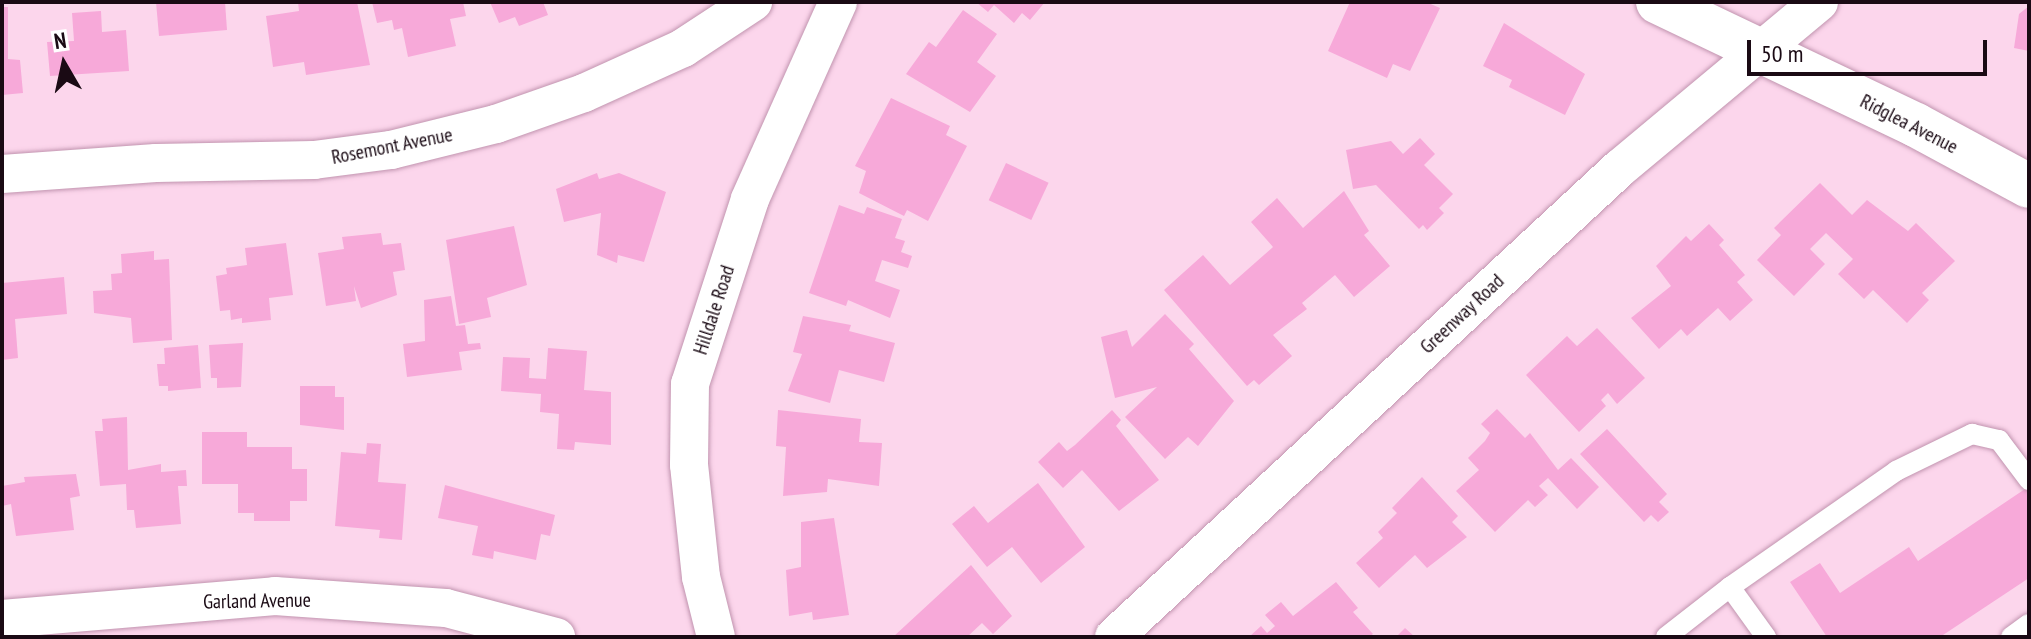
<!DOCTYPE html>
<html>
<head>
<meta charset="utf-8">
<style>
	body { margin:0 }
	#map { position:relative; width:2031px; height:639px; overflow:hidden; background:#fcd6ec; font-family:"PT Sans Narrow",sans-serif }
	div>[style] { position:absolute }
	.building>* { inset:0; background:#f7a9d9; transform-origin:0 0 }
	.roads { filter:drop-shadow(0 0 2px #c194af) drop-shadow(0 0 2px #c194af) }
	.service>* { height:20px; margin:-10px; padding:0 10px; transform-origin:10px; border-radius:10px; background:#fff }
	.minor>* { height:38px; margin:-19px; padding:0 19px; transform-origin:19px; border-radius:19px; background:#fff }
	.tertiary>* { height:44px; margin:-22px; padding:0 22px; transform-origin:22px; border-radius:22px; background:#fff }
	span { translate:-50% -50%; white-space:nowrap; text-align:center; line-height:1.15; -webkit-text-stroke:7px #fff; paint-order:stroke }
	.street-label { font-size:20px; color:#1a0a14 }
	.frame { position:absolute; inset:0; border:4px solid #1a0a14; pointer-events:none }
	.north { position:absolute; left:24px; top:24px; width:80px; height:80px; -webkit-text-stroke:6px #fff; paint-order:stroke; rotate:351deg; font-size:22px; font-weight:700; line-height:32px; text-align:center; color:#1a0a14 }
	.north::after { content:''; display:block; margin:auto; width:28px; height:36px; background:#1a0a14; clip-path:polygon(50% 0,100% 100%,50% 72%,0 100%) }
	.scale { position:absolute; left:1747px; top:40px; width:240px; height:36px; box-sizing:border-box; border:4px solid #1a0a14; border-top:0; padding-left:10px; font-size:24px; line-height:28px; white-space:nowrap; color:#1a0a14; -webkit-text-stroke:6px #fff; paint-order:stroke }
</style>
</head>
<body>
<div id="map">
	<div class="building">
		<div style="clip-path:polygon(156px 2px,225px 2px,227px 30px,159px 36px)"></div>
		<div style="clip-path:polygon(298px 2px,357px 2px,370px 65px,306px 75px,304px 62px,273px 67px,266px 16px,299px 11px)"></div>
		<div style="clip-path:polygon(372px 2px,463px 2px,466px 16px,450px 19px,456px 46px,408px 57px,402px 28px,394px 30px,392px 20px,377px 23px)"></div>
		<div style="clip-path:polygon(490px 2px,543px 2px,548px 15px,519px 26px,515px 17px,499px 23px)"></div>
		<div style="clip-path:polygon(976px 2px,1045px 2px,1030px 20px,1022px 13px,1014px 23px,994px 5px,988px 12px)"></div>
		<div style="clip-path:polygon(1350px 2px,1426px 2px,1440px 8px,1410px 71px,1393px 64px,1387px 78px,1328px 51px)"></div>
		<div style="clip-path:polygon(2029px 6px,2029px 51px,2014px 48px,2019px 14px)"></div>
		<div style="clip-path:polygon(2px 7px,8px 7px,8px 59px,20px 60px,23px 93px,2px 95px)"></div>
		<div style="clip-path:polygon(963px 10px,997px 34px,977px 62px,996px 76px,970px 112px,906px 74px,929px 42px,936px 47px)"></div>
		<div style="clip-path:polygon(101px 11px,102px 32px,126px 30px,129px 71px,50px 76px,47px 42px,74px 41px,72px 13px)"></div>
		<div style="clip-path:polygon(1504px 23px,1585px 74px,1565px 115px,1509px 87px,1512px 80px,1483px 66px)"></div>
		<div style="clip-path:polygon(891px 98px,950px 126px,946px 135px,967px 146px,928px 221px,907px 210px,904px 216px,859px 193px,866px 171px,855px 166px)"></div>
		<div style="clip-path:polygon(1420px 138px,1435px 154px,1424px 165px,1453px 194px,1439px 208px,1444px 213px,1427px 230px,1423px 225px,1419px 229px,1376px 185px,1353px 189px,1346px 150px,1391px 141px,1403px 154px)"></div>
		<div style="left:1006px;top:163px;width:47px;height:41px;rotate:25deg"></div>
		<div style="clip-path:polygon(597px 173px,599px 179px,619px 173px,666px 192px,644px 262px,618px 255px,617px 263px,597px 255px,601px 213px,564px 222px,556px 189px)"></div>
		<div style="clip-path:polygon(1820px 183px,1852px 215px,1867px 200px,1908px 231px,1916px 223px,1955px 261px,1922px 293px,1929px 300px,1907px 323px,1873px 290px,1864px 299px,1838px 274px,1853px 259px,1826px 233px,1810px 249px,1825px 264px,1794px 296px,1757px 260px,1781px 235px,1774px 228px)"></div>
		<div style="clip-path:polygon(1344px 191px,1369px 231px,1364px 235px,1390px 266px,1354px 297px,1335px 275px,1302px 303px,1307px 309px,1273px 335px,1292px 356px,1259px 385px,1254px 380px,1247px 386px,1164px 290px,1203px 255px,1230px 285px,1273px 247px,1251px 222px,1277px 198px,1303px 228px)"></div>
		<div style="clip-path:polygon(839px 205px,864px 214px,867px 207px,902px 219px,895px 238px,905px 241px,901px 252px,912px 256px,908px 268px,882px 260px,875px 281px,900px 290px,890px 318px,848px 300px,846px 306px,809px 293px)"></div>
		<div style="clip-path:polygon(1709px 224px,1724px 240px,1719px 245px,1745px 275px,1737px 282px,1753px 300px,1730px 321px,1718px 308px,1687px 336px,1681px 329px,1659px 349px,1631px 318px,1671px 286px,1656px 266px,1686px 236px,1691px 241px)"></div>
		<div style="clip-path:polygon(514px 226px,527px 285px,487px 298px,491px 317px,459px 324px,446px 240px)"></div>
		<div style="clip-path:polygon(381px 233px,383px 245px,401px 243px,405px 270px,393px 272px,397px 295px,361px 308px,354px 286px,356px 301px,326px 306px,318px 253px,344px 249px,342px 237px)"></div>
		<div style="clip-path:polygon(286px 243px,293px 295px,269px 298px,271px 320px,242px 323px,242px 318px,231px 320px,230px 310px,220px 311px,216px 276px,227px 274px,226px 268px,247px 265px,245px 248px)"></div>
		<div style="clip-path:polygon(154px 251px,154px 260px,169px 259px,172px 340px,133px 343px,131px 318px,94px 313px,93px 291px,112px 290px,111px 274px,122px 273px,121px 254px)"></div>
		<div style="clip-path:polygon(64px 277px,67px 314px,15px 319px,18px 358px,2px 360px,2px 283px)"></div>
		<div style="clip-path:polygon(451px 296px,456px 326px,465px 325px,468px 344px,480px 343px,481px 349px,459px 352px,462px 370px,407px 377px,403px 344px,425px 341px,424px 300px)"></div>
		<div style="clip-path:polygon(1165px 314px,1194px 344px,1189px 349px,1234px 401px,1198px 446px,1188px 437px,1165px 459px,1125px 417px,1157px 387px,1115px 398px,1101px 337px,1127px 330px,1132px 347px)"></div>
		<div style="clip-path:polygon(803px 316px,851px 325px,849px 331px,895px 343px,884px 382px,839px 370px,830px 403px,788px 391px,802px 354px,793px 352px)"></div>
		<div style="clip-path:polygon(1597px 328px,1645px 378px,1617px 404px,1608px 393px,1601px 400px,1606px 406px,1579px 432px,1526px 375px,1567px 336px,1577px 346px)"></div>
		<div style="clip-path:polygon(243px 343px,241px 387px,217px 388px,217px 378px,211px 378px,209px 345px)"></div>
		<div style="clip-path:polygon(198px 345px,201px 388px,168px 391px,168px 386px,159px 386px,157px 364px,165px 364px,164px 348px)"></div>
		<div style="clip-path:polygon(548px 348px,587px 351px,584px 390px,611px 392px,611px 445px,575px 442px,574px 450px,557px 449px,559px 414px,540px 412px,541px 394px,501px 391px,503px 357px,530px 358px,529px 378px,546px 379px)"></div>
		<div style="clip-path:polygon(300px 386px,335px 386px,335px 397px,344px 397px,344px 430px,300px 425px)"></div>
		<div style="clip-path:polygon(1497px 409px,1525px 438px,1530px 433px,1558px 470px,1571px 458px,1599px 487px,1577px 509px,1548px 478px,1539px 486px,1548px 495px,1535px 507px,1528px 500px,1495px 532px,1456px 491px,1479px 470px,1468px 458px,1485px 441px,1490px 433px,1481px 424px)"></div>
		<div style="clip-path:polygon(778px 410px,861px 419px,859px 442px,882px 443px,879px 486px,828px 479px,827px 492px,783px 496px,786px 447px,776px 446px)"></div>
		<div style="clip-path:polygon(1112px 410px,1121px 420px,1116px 426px,1159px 480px,1119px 511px,1082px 470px,1063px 488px,1038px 462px,1059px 442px,1067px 451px,1075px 445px)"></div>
		<div style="clip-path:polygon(127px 417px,128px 470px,161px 464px,161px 472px,186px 470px,187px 486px,178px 486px,181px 524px,136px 528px,134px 510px,127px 510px,126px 484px,100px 486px,95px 431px,103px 431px,102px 419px)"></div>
		<div style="clip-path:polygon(1607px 429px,1667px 494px,1659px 502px,1669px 512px,1658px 522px,1651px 515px,1644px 522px,1580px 454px)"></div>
		<div style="clip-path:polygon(202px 432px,247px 432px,247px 447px,292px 447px,292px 469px,307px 469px,307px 501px,290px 501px,290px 521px,254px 521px,254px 513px,238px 513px,238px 484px,202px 484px)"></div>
		<div style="clip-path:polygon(367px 443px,381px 444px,378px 482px,406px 484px,402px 540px,379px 538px,380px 530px,335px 526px,341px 452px,366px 454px)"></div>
		<div style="clip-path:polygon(76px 474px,80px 496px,70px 498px,74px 530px,16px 536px,11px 504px,2px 506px,2px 486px,25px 482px,24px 477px)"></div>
		<div style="clip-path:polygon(1422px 477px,1458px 516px,1452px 522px,1467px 537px,1427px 568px,1415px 555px,1379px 588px,1356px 563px,1383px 538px,1378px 532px,1397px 513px,1392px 508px)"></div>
		<div style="clip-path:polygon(1038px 483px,1085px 547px,1041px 583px,1012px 547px,987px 567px,952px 524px,974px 506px,988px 523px)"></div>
		<div style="clip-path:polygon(445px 485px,555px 515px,550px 536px,541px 534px,536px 560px,494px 551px,493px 559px,472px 555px,478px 526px,438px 518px)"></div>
		<div style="clip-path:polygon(2028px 487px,2029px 578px,1940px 637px,1827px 637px,1790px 582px,1820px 563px,1840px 593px,1909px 547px,1918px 561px)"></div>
		<div style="clip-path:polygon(834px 518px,849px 615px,813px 620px,812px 612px,789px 616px,786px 570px,801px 567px,801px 522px)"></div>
		<div style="clip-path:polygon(971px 565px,1012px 616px,993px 634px,982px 623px,967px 637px,893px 637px)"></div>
		<div style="clip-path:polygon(1336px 582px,1358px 608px,1353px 612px,1373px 634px,1369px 637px,1249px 637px,1261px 626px,1267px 633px,1275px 626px,1265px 615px,1281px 602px,1293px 616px)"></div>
		<div style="clip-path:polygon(1405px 628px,1415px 637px,1396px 637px)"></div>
	</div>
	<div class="roads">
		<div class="service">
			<div style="left:1730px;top:587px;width:203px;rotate:-34.9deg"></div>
			<div style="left:1896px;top:471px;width:85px;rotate:-26deg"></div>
			<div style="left:1972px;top:434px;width:28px;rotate:13deg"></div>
			<div style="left:1999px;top:440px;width:50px;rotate:53.1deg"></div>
			<div style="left:1666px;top:637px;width:81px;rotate:-38deg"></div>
			<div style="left:1730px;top:587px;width:62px;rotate:54.2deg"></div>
			<div style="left:2011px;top:637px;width:22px;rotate:-36deg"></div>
		</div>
		<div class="minor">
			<div style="left:2px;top:174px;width:154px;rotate:-4.1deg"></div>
			<div style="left:156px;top:163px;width:158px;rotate:-1.1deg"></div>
			<div style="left:314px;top:160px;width:78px;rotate:-7.4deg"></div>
			<div style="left:391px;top:150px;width:108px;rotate:-13.9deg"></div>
			<div style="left:496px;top:124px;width:93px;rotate:-19.4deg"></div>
			<div style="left:584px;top:93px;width:109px;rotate:-24.4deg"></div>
			<div style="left:683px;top:48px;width:84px;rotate:-33.3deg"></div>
			<div style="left:2px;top:619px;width:274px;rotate:-4.8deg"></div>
			<div style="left:275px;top:596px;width:171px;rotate:4deg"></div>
			<div style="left:446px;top:608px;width:114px;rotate:14.8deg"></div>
			<div style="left:716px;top:637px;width:62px;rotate:-104deg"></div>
			<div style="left:701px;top:577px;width:113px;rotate:-96.1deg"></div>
			<div style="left:689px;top:465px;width:81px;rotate:-89.3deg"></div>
			<div style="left:690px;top:384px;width:194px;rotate:-72deg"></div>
			<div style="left:750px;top:199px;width:216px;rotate:-65.9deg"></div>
			<div style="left:1114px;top:637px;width:690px;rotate:-42.83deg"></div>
			<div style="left:1620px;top:168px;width:259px;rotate:-39.8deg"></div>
		</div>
		<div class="tertiary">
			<div style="left:1658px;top:2px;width:286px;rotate:25.5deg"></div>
			<div style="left:1916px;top:125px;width:128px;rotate:28.4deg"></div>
		</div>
	</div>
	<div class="street-label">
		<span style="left:1909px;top:124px;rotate:27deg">Ridglea Avenue</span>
		<span style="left:392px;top:146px;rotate:-11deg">Rosemont Avenue</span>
		<span style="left:714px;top:310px;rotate:-72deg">Hilldale Road</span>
		<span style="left:1462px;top:314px;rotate:-43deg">Greenway Road</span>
		<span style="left:257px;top:601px;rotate:-1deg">Garland Avenue</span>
	</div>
	<div class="frame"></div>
	<div class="north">N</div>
	<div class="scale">50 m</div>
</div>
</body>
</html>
